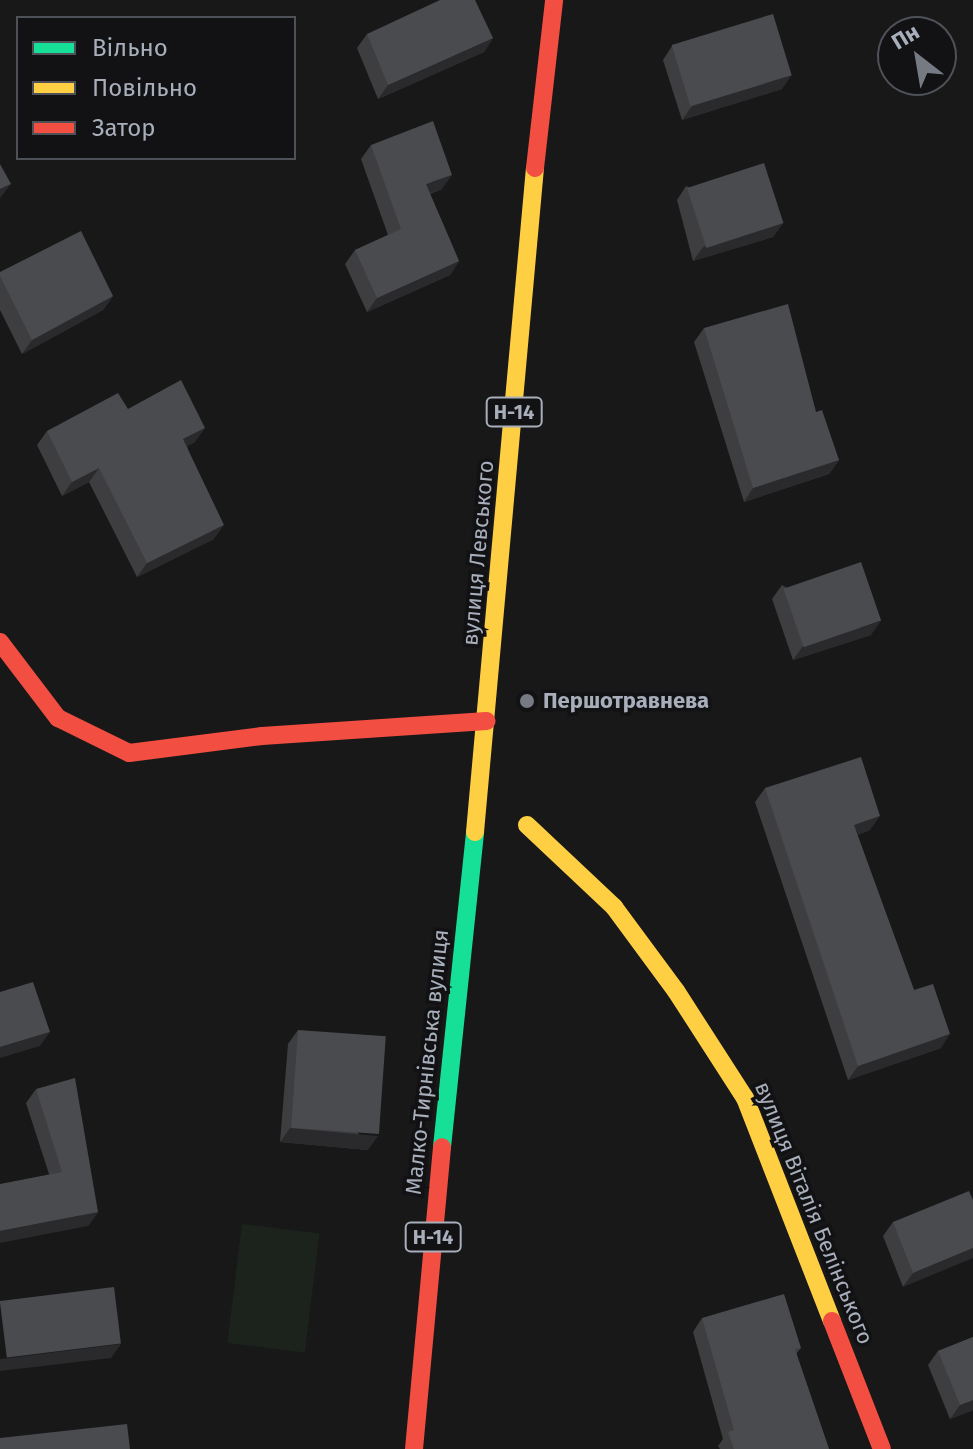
<!DOCTYPE html>
<html>
<head>
<meta charset="utf-8">
<style>
	body { margin:0 }
	#map { position:relative; width:973px; height:1449px; overflow:hidden; background:#181819; font-family:"Fira Sans",sans-serif }
	div>[style] { position:absolute }
	.green>* { inset:0; background:#1c231d; transform-origin:0 0 }
	.fast>* { height:18px; margin:-9px; padding:0 9px; transform-origin:9px; border-radius:9px; background:#16e098 }
	.slow>* { height:18px; margin:-9px; padding:0 9px; transform-origin:9px; border-radius:9px; background:#ffcf43 }
	.jam>* { height:18px; margin:-9px; padding:0 9px; transform-origin:9px; border-radius:9px; background:#f24e42 }
	.wall>* { inset:0; background:#3e3e41 }
	.shaded-wall>* { inset:0; background:#2a2a2c }
	.building>* { inset:0; background:#494b4e; transform-origin:0 0 }
	.dots>* { width:22px; height:22px; translate:-50% -50%; box-sizing:border-box; border:4px solid #121215; border-radius:50% }
	span { translate:-50% -50%; white-space:nowrap; text-align:center; line-height:1.15; -webkit-text-stroke:7px #121215; paint-order:stroke }
	.shield-label span { padding:2px 6px; background:#121215; border:2px solid; border-radius:6px; -webkit-text-stroke-width:0 }
	.shield-label { font-size:20px; color:#a8afbb; font-weight:700 }
	.street-label { font-size:22px; color:#a8afbb }
	.poi-label { font-size:22px; color:#a8afbb; font-weight:700 }
	.left { translate:0 -50%; text-align:left }
	.legend { position:absolute; left:16px; top:16px; width:280px; height:144px; box-sizing:border-box; background:#121215; border:2px solid #4e5157; margin:0; padding:10px 14px; list-style:none; font-size:24px; color:#a8afbb }
	.legend li { display:flex; align-items:center; gap:16px; height:40px }
	.legend b { width:40px; border:2px solid #4e5157 }
	.north { position:absolute; left:877px; top:16px; width:80px; height:80px; box-sizing:border-box; background:#121215; border:2px solid #4e5157; border-radius:50%; rotate:329deg; font-size:22px; font-weight:700; line-height:32px; text-align:center; color:#a8afbb }
	.north::after { content:''; display:block; margin:auto; width:28px; height:36px; background:#767a82; clip-path:polygon(50% 0,100% 100%,50% 72%,0 100%) }
</style>
</head>
<body>
<div id="map">
	<div class="green">
		<div style="left:242px;top:1224px;width:78px;height:120px;rotate:7deg"></div>
	</div>
	<div class="fast">
		<div style="left:442px;top:1147px;width:317px;rotate:-84deg"></div>
	</div>
	<div class="slow">
		<div style="left:527px;top:825px;width:120px;rotate:43.3deg"></div>
		<div style="left:614px;top:907px;width:104px;rotate:53.6deg"></div>
		<div style="left:676px;top:991px;width:127px;rotate:57.2deg"></div>
		<div style="left:745px;top:1098px;width:239px;rotate:68.7deg"></div>
		<div style="left:475px;top:832px;width:667px;rotate:-84.84deg"></div>
	</div>
	<div class="jam">
		<div style="left:535px;top:168px;width:169px;rotate:-83.5deg"></div>
		<div style="left:0;top:642px;width:96px;rotate:52.7deg"></div>
		<div style="left:58px;top:718px;width:79px;rotate:26.2deg"></div>
		<div style="left:129px;top:753px;width:134px;rotate:-7.3deg"></div>
		<div style="left:262px;top:736px;width:225px;rotate:-3.8deg"></div>
		<div style="left:832px;top:1321px;width:137px;rotate:68.7deg"></div>
		<div style="left:414px;top:1449px;width:303px;rotate:-84.7deg"></div>
	</div>
	<div class="wall">
		<div style="clip-path:polygon(367px 34px,493px 38px,484px 52px,378px 99px,357px 48px)"></div>
		<div style="clip-path:polygon(672px 46px,782px 89px,682px 120px,663px 60px)"></div>
		<div style="clip-path:polygon(371px 145px,442px 189px,430px 194px,459px 261px,450px 275px,367px 312px,345px 264px,355px 250px,388px 235px,361px 159px)"></div>
		<div style="clip-path:polygon(686px 186px,783px 223px,773px 237px,693px 261px,677px 200px)"></div>
		<div style="clip-path:polygon(0 272px,113px 296px,103px 310px,22px 354px,0 310px)"></div>
		<div style="clip-path:polygon(704px 328px,816px 412px,839px 460px,829px 474px,744px 502px,694px 342px)"></div>
		<div style="clip-path:polygon(47px 431px,195px 442px,187px 446px,214px 539px,137px 577px,89px 482px,62px 496px,37px 445px)"></div>
		<div style="clip-path:polygon(782px 585px,871px 635px,793px 660px,772px 599px)"></div>
		<div style="clip-path:polygon(765px 788px,870px 830px,857px 835px,914px 990px,941px 1048px,848px 1080px,755px 802px)"></div>
		<div style="clip-path:polygon(298px 1030px,368px 1150px,280px 1142px,288px 1044px)"></div>
		<div style="clip-path:polygon(36px 1089px,98px 1212px,88px 1226px,49px 1174px,26px 1103px)"></div>
		<div style="clip-path:polygon(973px 1200px,903px 1287px,883px 1236px,893px 1222px)"></div>
		<div style="clip-path:polygon(702px 1318px,801px 1348px,796px 1354px,829px 1449px,720px 1449px,718px 1446px,723px 1439px,693px 1332px)"></div>
		<div style="clip-path:polygon(973px 1337px,973px 1410px,950px 1419px,928px 1365px,938px 1351px)"></div>
	</div>
	<div class="shaded-wall">
		<div style="clip-path:polygon(493px 38px,484px 52px,378px 99px,388px 85px)"></div>
		<div style="clip-path:polygon(792px 75px,782px 89px,682px 120px,692px 106px)"></div>
		<div style="clip-path:polygon(452px 175px,442px 189px,416px 198px,426px 184px)"></div>
		<div style="clip-path:polygon(11px 184px,0 198px,0 189px)"></div>
		<div style="clip-path:polygon(783px 223px,773px 237px,693px 261px,703px 247px)"></div>
		<div style="clip-path:polygon(459px 261px,450px 275px,367px 312px,377px 298px)"></div>
		<div style="clip-path:polygon(113px 296px,103px 310px,22px 354px,32px 340px)"></div>
		<div style="clip-path:polygon(205px 428px,195px 442px,173px 453px,183px 439px)"></div>
		<div style="clip-path:polygon(839px 460px,829px 474px,744px 502px,753px 488px)"></div>
		<div style="clip-path:polygon(99px 468px,89px 482px,62px 496px,72px 482px)"></div>
		<div style="clip-path:polygon(224px 525px,214px 539px,137px 577px,147px 563px)"></div>
		<div style="clip-path:polygon(881px 621px,871px 635px,793px 660px,803px 646px)"></div>
		<div style="clip-path:polygon(880px 816px,870px 830px,844px 839px,854px 825px)"></div>
		<div style="clip-path:polygon(50px 1032px,40px 1046px,0 1058px,0 1047px)"></div>
		<div style="clip-path:polygon(950px 1034px,941px 1048px,848px 1080px,858px 1066px)"></div>
		<div style="clip-path:polygon(290px 1128px,378px 1136px,368px 1150px,280px 1142px)"></div>
		<div style="clip-path:polygon(98px 1212px,88px 1226px,0 1243px,0 1231px)"></div>
		<div style="clip-path:polygon(973px 1248px,973px 1258px,903px 1287px,913px 1273px)"></div>
		<div style="clip-path:polygon(121px 1344px,111px 1358px,0 1371px,0 1359px)"></div>
		<div style="clip-path:polygon(973px 1400px,973px 1410px,950px 1419px,960px 1405px)"></div>
	</div>
	<div class="building">
		<div style="clip-path:polygon(440px 0,475px 0,493px 38px,388px 85px,367px 34px)"></div>
		<div style="left:773px;top:14px;width:64px;height:106px;rotate:73deg"></div>
		<div style="clip-path:polygon(433px 121px,452px 175px,426px 184px,459px 261px,377px 298px,355px 250px,401px 229px,371px 145px)"></div>
		<div style="left:764px;top:163px;width:63px;height:81px;rotate:72deg"></div>
		<div style="clip-path:polygon(0 164px,11px 184px,0 189px)"></div>
		<div style="clip-path:polygon(81px 231px,113px 296px,32px 340px,0 276px,0 272px)"></div>
		<div style="clip-path:polygon(788px 304px,816px 412px,822px 410px,839px 460px,753px 488px,704px 328px)"></div>
		<div style="clip-path:polygon(181px 380px,205px 428px,183px 439px,224px 525px,147px 563px,99px 468px,72px 482px,47px 431px,118px 393px,128px 409px)"></div>
		<div style="left:861px;top:562px;width:62px;height:82px;rotate:71deg"></div>
		<div style="clip-path:polygon(861px 757px,880px 816px,854px 825px,914px 990px,933px 984px,950px 1034px,858px 1066px,765px 788px)"></div>
		<div style="clip-path:polygon(33px 982px,50px 1032px,0 1047px,0 992px)"></div>
		<div style="left:298px;top:1030px;width:88px;height:98px;rotate:4deg"></div>
		<div style="clip-path:polygon(75px 1078px,98px 1212px,0 1231px,0 1184px,62px 1172px,36px 1089px)"></div>
		<div style="clip-path:polygon(969px 1191px,973px 1200px,973px 1248px,913px 1273px,893px 1222px)"></div>
		<div style="left:114px;top:1287px;width:57px;height:115px;rotate:83deg"></div>
		<div style="clip-path:polygon(784px 1294px,801px 1348px,795px 1349px,829px 1449px,734px 1449px,728px 1432px,734px 1430px,702px 1318px)"></div>
		<div style="clip-path:polygon(973px 1337px,973px 1400px,960px 1405px,938px 1351px)"></div>
		<div style="clip-path:polygon(127px 1424px,130px 1449px,0 1449px,0 1438px)"></div>
	</div>
	<div class="dots">
		<div style="left:527px;top:701px;background:#767a82"></div>
	</div>
	<div class="shield-label">
		<span style="left:514px;top:412px">Н-14</span>
		<span style="left:433px;top:1237px">Н-14</span>
	</div>
	<div class="street-label">
		<span style="left:478px;top:553px;rotate:-85deg">вулиця Левського</span>
		<span style="left:427px;top:1062px;rotate:-84deg">Малко-Тирнівська вулиця</span>
		<span style="left:814px;top:1213px;rotate:68deg">вулиця Віталія Белінського</span>
	</div>
	<div class="poi-label">
		<span class="left" style="left:543px;top:701px">Першотравнева</span>
	</div>
	<ul class="legend">
	<li><b style="height:10px;background:#16e098"></b>Вільно</li>
	<li><b style="height:10px;background:#ffcf43"></b>Повільно</li>
	<li><b style="height:10px;background:#f24e42"></b>Затор</li>
	</ul>
	<div class="north">Пн</div>
</div>
</body>
</html>
